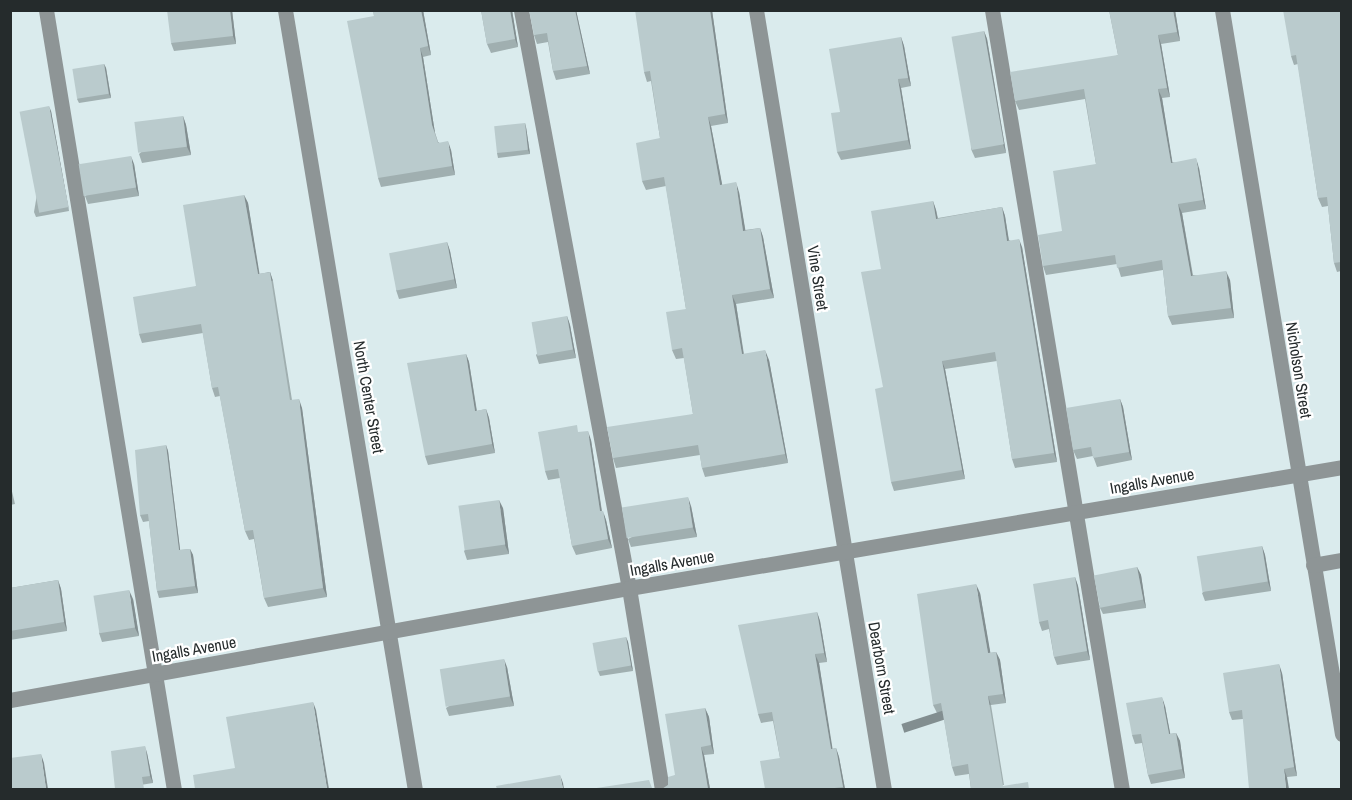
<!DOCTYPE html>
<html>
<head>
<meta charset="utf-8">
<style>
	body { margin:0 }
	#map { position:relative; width:1352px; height:800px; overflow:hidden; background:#daebed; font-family:"Archivo Narrow",sans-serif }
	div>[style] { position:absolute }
	.minor>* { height:15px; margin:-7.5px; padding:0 7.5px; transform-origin:7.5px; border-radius:7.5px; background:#8e9596 }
	.wall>* { inset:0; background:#a0afb0 }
	.shaded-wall>* { inset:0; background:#828e90; transform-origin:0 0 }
	.building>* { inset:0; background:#bacbcd; transform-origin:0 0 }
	span { translate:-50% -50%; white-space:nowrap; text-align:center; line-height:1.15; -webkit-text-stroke:4.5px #fff; paint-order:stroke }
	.street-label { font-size:16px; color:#252b2c }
	.frame { position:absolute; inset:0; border:12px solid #252b2c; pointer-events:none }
</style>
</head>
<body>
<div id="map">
	<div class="minor">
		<div style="left:46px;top:10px;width:790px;rotate:80.68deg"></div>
		<div style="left:285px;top:10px;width:791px;rotate:80.54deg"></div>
		<div style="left:521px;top:10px;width:588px;rotate:79.42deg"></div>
		<div style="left:629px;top:588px;width:205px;rotate:80.7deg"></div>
		<div style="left:756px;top:10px;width:790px;rotate:80.68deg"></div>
		<div style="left:992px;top:10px;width:791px;rotate:80.54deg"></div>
		<div style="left:1222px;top:10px;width:734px;rotate:80.59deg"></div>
		<div style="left:1313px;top:565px;width:29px;rotate:-10deg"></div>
		<div style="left:10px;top:700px;width:629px;rotate:-10.26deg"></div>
		<div style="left:629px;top:588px;width:723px;rotate:-9.63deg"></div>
	</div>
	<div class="wall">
		<div style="clip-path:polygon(232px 10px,236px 44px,174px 51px,171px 43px)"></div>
		<div style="clip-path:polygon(373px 10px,423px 10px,431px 55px,423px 57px,435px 133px,438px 142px,451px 150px,455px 175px,381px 187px,378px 178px,374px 16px)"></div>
		<div style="clip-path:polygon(481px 10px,512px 10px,518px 47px,491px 53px,487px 44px)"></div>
		<div style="clip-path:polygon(576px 10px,590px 74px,556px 80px,553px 71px,548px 42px,537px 44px,534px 35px)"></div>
		<div style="clip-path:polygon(712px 10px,728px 123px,711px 126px,722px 185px,739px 192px,745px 230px,760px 228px,763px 237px,774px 298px,736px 304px,744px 354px,769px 360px,788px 463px,705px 477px,702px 468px,700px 455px,616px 468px,613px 458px,693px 414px,684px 358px,676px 359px,672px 350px,686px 309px,666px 186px,646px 190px,642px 181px,660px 138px,651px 81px,647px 82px,644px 72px)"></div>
		<div style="clip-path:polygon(1109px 10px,1175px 10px,1180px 41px,1161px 44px,1170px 97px,1162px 98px,1172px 162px,1199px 168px,1206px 209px,1182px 213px,1193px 275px,1230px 280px,1234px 318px,1172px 325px,1168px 316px,1163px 270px,1121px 277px,1117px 264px,1046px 275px,1043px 266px,1062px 231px,1096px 164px,1085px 99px,1019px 110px,1015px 101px,1118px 55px)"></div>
		<div style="clip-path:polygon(1341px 10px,1341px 271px,1337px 272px,1334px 263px,1328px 206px,1322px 207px,1318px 198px,1298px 64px,1294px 65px,1291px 56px)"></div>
		<div style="clip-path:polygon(984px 31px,987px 39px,1006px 153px,975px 158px,971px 149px)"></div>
		<div style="clip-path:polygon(901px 37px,904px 46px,911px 86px,901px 88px,911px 149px,841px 160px,837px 152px,840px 112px)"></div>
		<div style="clip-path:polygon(104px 64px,106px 68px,111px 98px,79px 103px,77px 99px)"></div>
		<div style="clip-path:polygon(51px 111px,69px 211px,36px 217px,34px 212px)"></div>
		<div style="clip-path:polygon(183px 116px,186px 125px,191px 155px,142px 163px,139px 154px)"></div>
		<div style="clip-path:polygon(525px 123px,526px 127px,530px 154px,498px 158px,497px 153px)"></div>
		<div style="clip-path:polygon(134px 164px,139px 196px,88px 204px,85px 196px)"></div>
		<div style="clip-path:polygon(244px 195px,248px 203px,259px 274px,270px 272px,273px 281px,292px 400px,302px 408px,327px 597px,268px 607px,264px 598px,254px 539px,249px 540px,245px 531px,220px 396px,215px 397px,212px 388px,203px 333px,142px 343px,139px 334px,196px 286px)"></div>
		<div style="clip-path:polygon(933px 201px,936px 210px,938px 218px,1002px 207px,1005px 216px,1009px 240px,1022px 247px,1057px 462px,1015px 468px,1012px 459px,997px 361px,945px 369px,965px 479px,894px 491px,891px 482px,881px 269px)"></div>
		<div style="clip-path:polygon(447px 242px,450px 251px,457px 288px,399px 299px,396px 290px)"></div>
		<div style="clip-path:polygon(567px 316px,570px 325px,576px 358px,539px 364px,536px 355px)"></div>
		<div style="clip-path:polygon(466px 354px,469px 362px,477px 411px,486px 409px,489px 418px,495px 453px,428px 465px,425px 456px)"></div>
		<div style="clip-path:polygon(1120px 399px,1123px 407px,1132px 460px,1097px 467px,1093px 456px,1077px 459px,1073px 450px)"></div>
		<div style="clip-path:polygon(580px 432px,591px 440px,602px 511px,606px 520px,612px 548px,576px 555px,572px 546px,560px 478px,548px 480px,545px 471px)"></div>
		<div style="clip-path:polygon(166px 445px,168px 451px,180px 550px,190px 549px,193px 555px,198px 593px,159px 598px,157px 591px,149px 521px,143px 522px,140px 515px)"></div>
		<div style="clip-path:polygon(10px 483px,15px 504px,10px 505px)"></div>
		<div style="clip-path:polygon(691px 506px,697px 537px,631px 547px,628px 539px)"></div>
		<div style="clip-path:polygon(503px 508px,509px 554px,467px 560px,464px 551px)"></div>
		<div style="clip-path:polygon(1262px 546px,1265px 555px,1271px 591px,1205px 601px,1202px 593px)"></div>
		<div style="clip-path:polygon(1137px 567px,1141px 575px,1146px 608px,1103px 614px,1099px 606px)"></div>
		<div style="clip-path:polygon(1075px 577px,1078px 586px,1090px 660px,1057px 665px,1054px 657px,1049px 629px,1042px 631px,1039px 622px)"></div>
		<div style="clip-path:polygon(58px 580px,61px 589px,67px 631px,10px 640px,10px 588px)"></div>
		<div style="clip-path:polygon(980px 593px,990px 653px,996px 652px,1000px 660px,1006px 703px,991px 705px,1004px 785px,971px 789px,969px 774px,955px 776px,952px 767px,943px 712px,937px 713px,933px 705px)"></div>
		<div style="clip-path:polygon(133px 599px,139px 636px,102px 642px,99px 633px)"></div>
		<div style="clip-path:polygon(817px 612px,820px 621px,827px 662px,819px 663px,832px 749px,836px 748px,839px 757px,845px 789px,765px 789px,780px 758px,773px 721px,761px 723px,758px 714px)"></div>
		<div style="clip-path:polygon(626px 637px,628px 642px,633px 671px,600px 676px,598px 671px)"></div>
		<div style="clip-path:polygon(507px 667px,514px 706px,449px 716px,446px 708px)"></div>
		<div style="clip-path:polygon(1282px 673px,1297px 776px,1287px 777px,1243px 719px,1232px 720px,1229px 712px)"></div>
		<div style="clip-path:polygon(1165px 706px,1170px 734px,1176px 733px,1180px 741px,1185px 778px,1151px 784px,1148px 775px,1142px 743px,1135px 744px,1132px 735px)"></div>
		<div style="clip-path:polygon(705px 708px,709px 717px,714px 754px,704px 755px,710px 789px,662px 789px,668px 785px,675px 775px)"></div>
		<div style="clip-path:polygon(147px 753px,153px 783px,115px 789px)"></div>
	</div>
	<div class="shaded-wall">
		<div style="clip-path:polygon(230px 10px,232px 10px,236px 44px,233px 36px)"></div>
		<div style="clip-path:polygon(421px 10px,423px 10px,431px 55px,428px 46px)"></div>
		<div style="clip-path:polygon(510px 10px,512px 10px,518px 47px,515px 39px)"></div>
		<div style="clip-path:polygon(575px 10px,576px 10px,590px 74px,587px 66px)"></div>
		<div style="clip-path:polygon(710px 10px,712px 10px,728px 123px,725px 114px)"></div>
		<div style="clip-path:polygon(1173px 10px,1175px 10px,1180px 41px,1177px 32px)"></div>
		<div style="clip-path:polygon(984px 31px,987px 39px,1006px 153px,1003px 144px)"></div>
		<div style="clip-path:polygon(1158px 35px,1161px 44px,1170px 97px,1167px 88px)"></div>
		<div style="clip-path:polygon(901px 37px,904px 46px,911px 86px,908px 78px)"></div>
		<div style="clip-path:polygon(420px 48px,423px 57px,435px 133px,441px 151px,432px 125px)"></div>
		<div style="clip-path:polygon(104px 64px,106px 68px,111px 98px,109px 94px)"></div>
		<div style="clip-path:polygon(898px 79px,901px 88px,911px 149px,908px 140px)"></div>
		<div style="clip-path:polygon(1158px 89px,1162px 98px,1174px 172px,1171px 163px)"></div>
		<div style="clip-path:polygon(49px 106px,51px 111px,69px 211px,68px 207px)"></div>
		<div style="clip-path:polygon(183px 116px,186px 125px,191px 155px,187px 147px)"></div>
		<div style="clip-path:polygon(708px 117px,711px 126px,724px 194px,720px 185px)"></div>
		<div style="clip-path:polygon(525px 123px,526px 127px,530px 154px,528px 150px)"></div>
		<div style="clip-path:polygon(448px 141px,451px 150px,455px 175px,452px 166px)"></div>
		<div style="clip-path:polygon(131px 156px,134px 164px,139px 196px,136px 188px)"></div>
		<div style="clip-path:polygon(1196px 158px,1199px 168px,1206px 209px,1203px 200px)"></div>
		<div style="clip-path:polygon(736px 182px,739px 192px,747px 240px,743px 231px)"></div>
		<div style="clip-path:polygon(244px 195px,248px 203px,261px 283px,258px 274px)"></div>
		<div style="clip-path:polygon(933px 201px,936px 210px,939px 227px,936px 219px)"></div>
		<div style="clip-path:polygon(1178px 204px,1182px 213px,1194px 285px,1191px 276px)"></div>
		<div style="clip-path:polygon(1002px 207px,1005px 216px,1010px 249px,1007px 241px)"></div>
		<div style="clip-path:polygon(760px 228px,763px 237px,774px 298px,770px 289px)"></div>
		<div style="clip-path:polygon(1019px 239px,1022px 247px,1057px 462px,1054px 453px)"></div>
		<div style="clip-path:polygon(447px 242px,450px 251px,457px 288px,454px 279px)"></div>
		<div style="clip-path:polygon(1226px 271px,1230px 280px,1234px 318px,1231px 308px)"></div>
		<div style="left:270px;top:272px;width:9px;height:130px;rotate:72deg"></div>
		<div style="clip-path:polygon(732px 295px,736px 304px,745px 364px,742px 354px)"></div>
		<div style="clip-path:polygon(567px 316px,570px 325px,576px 358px,573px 349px)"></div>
		<div style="clip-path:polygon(765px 350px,769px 360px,788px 463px,785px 454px)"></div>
		<div style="clip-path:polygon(466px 354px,469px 362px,478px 420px,475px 411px)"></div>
		<div style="clip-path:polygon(942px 361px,945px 369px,965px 479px,962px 470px)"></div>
		<div style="clip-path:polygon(299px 399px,302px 408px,327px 597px,323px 588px)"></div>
		<div style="clip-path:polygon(1120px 399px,1123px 407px,1132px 460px,1129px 452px)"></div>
		<div style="clip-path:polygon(486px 409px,489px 418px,495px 453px,492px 444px)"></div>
		<div style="clip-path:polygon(588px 431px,591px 440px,603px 520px,600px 511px)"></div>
		<div style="clip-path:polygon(166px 445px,168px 451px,181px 557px,179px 550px)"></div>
		<div style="clip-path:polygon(688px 497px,691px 506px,697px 537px,693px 528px)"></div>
		<div style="clip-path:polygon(499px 500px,503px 508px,509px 554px,505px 545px)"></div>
		<div style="clip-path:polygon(603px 511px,606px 520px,612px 548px,608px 539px)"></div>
		<div style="clip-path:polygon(1262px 546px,1265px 555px,1271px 591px,1268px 582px)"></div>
		<div style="clip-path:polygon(190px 549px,193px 555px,198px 593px,195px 586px)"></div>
		<div style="clip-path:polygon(1137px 567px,1141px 575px,1146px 608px,1143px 599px)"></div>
		<div style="clip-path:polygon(1075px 577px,1078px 586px,1090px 660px,1087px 651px)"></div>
		<div style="clip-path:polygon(58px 580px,61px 589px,67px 631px,64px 622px)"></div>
		<div style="clip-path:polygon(976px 584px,980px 593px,992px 662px,988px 653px)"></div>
		<div style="clip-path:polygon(129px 590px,133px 599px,139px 636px,135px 628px)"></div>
		<div style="clip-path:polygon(817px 612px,820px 621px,827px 662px,824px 653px)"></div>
		<div style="clip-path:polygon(626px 637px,628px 642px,633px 671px,631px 666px)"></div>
		<div style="clip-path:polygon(996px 652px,1000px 660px,1006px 703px,1003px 694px)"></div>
		<div style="clip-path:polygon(815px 654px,819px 663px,834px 758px,831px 749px)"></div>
		<div style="clip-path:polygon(504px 659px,507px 667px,514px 706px,510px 697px)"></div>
		<div style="clip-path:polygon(1279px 664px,1282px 673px,1297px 776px,1294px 767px)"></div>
		<div style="left:988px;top:696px;width:9px;height:91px;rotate:72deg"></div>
		<div style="clip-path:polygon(1162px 697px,1165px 706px,1172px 743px,1169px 734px)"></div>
		<div style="clip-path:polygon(313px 702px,316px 710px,329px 789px,327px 789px)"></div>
		<div style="clip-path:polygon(705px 708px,709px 717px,714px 754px,711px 745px)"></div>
		<div style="clip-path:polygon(1176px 733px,1180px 741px,1185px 778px,1182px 769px)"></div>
		<div style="clip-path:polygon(145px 746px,147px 753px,153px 783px,150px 776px)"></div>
		<div style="clip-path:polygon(701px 747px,704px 755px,710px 789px,708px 789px)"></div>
		<div style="clip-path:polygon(836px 748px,839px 757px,845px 789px,844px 789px,843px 787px)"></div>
		<div style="clip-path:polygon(41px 754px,44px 763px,48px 789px,46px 789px)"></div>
		<div style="clip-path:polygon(1284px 769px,1287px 777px,1289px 789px,1286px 789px)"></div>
		<div style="clip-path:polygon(560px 775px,563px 783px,564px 789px,563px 789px)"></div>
	</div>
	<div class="building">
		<div style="clip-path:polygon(167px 10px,230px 10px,233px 36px,171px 43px)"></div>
		<div style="clip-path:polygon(373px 10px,421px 10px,428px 46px,420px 48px,432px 125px,438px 143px,448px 141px,452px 166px,378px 178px,347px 21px,374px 16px)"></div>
		<div style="clip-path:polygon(481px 10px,510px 10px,515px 39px,487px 44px)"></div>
		<div style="clip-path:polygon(529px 10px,575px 10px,587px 66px,553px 71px,547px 33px,534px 35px)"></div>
		<div style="clip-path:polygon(635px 10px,710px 10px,725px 114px,708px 117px,720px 185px,736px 182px,743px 231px,760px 228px,770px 289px,732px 295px,742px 354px,765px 350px,785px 454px,702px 468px,698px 445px,613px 458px,607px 427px,693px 414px,682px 348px,672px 350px,666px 312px,686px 309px,664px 177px,642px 181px,636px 143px,660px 138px,650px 71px,644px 72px)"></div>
		<div style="clip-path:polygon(1109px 10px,1173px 10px,1177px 32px,1158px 35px,1167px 88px,1158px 89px,1171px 163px,1196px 158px,1203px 200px,1178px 204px,1191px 276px,1226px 271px,1231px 308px,1168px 316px,1162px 260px,1117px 268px,1115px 255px,1043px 266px,1038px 235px,1062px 231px,1053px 171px,1096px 164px,1084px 89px,1015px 101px,1010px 72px,1118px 55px)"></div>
		<div style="clip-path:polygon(1283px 10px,1341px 10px,1341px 266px,1341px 262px,1334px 263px,1327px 197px,1318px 198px,1296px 55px,1291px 56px)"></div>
		<div style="left:984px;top:31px;width:115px;height:33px;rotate:80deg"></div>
		<div style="clip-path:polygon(901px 37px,908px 78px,898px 79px,908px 140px,837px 152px,831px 113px,840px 112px,829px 49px)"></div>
		<div style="left:104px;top:64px;width:30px;height:32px;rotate:81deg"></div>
		<div style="left:49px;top:106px;width:103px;height:30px;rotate:79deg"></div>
		<div style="left:183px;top:116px;width:31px;height:49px;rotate:83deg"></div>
		<div style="left:525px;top:123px;width:27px;height:31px;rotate:84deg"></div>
		<div style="left:131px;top:156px;width:32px;height:53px;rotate:81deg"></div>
		<div style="clip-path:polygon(244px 195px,258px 274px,270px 272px,290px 400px,299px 399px,323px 588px,264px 598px,253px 530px,245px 531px,218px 387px,212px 388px,201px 324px,139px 334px,133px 297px,196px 286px,183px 205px)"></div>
		<div style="clip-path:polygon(933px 201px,936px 219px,1002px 207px,1007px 241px,1019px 239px,1054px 453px,1012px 459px,995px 352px,942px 361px,962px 470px,891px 482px,875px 389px,883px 387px,861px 272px,881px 269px,871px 211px)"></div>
		<div style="left:447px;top:242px;width:38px;height:59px;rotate:79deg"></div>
		<div style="left:567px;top:316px;width:34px;height:36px;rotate:80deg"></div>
		<div style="clip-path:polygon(466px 354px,475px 411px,486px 409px,492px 444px,425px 456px,407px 363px)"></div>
		<div style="clip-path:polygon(1120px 399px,1129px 452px,1093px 458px,1091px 447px,1073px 450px,1066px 408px)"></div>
		<div style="clip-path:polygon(577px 425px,578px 432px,588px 431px,600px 511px,603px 511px,608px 539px,572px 546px,558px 469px,545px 471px,538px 432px)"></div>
		<div style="clip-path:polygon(166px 445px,179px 550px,190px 549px,195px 586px,157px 591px,148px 514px,140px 515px,135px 450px)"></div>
		<div style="left:688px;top:497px;width:31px;height:67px;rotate:81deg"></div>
		<div style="left:499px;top:500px;width:45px;height:41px;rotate:82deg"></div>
		<div style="left:1262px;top:546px;width:36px;height:66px;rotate:81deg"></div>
		<div style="left:1137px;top:567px;width:33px;height:44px;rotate:79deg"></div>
		<div style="clip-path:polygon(1075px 577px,1087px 651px,1054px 657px,1048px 620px,1039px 622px,1033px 584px)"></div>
		<div style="clip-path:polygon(58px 580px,64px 622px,10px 631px,10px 588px)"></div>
		<div style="clip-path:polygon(976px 584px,988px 653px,996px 652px,1003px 694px,988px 696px,1003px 786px,1028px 782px,1029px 789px,971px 789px,968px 764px,952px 767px,941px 703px,933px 705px,917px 594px)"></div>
		<div style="left:129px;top:590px;width:38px;height:36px;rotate:81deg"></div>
		<div style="clip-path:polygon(817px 612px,824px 653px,815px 654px,831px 749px,836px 748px,843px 787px,826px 789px,765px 789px,760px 761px,780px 758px,772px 712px,758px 714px,738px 625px)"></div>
		<div style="left:626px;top:637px;width:29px;height:34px;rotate:80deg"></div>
		<div style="left:504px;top:659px;width:38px;height:65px;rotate:81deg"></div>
		<div style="clip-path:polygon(1279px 664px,1294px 767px,1284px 769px,1286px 789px,1249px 789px,1242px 710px,1229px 712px,1223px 673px)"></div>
		<div style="clip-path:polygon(1162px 697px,1169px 734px,1176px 733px,1182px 769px,1148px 775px,1141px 734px,1132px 735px,1126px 703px)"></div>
		<div style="clip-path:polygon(313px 702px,327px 789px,195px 789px,193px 775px,235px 768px,226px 717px)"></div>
		<div style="clip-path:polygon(705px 708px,711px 745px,701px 747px,708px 789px,662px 789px,668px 785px,668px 777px,675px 775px,665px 714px)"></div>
		<div style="clip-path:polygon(145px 746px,150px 776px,142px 777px,144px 789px,115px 789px,111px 751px)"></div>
		<div style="clip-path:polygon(41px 754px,46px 789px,10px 789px,10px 758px)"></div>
		<div style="clip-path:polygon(560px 775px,563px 789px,497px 789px,496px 786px)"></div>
		<div style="clip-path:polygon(649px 780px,652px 788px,657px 789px,590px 789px)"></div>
	</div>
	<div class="street-label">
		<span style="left:818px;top:278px;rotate:81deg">Vine Street</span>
		<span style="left:1299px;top:370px;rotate:81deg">Nicholson Street</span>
		<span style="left:369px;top:397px;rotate:80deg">North Center Street</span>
		<span style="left:1152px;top:481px;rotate:-10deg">Ingalls Avenue</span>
		<span style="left:672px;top:563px;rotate:-10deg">Ingalls Avenue</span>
		<span style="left:194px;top:649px;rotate:-10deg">Ingalls Avenue</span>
		<span style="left:882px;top:668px;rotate:80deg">Dearborn Street</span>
	</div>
	<div class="frame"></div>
</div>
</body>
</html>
